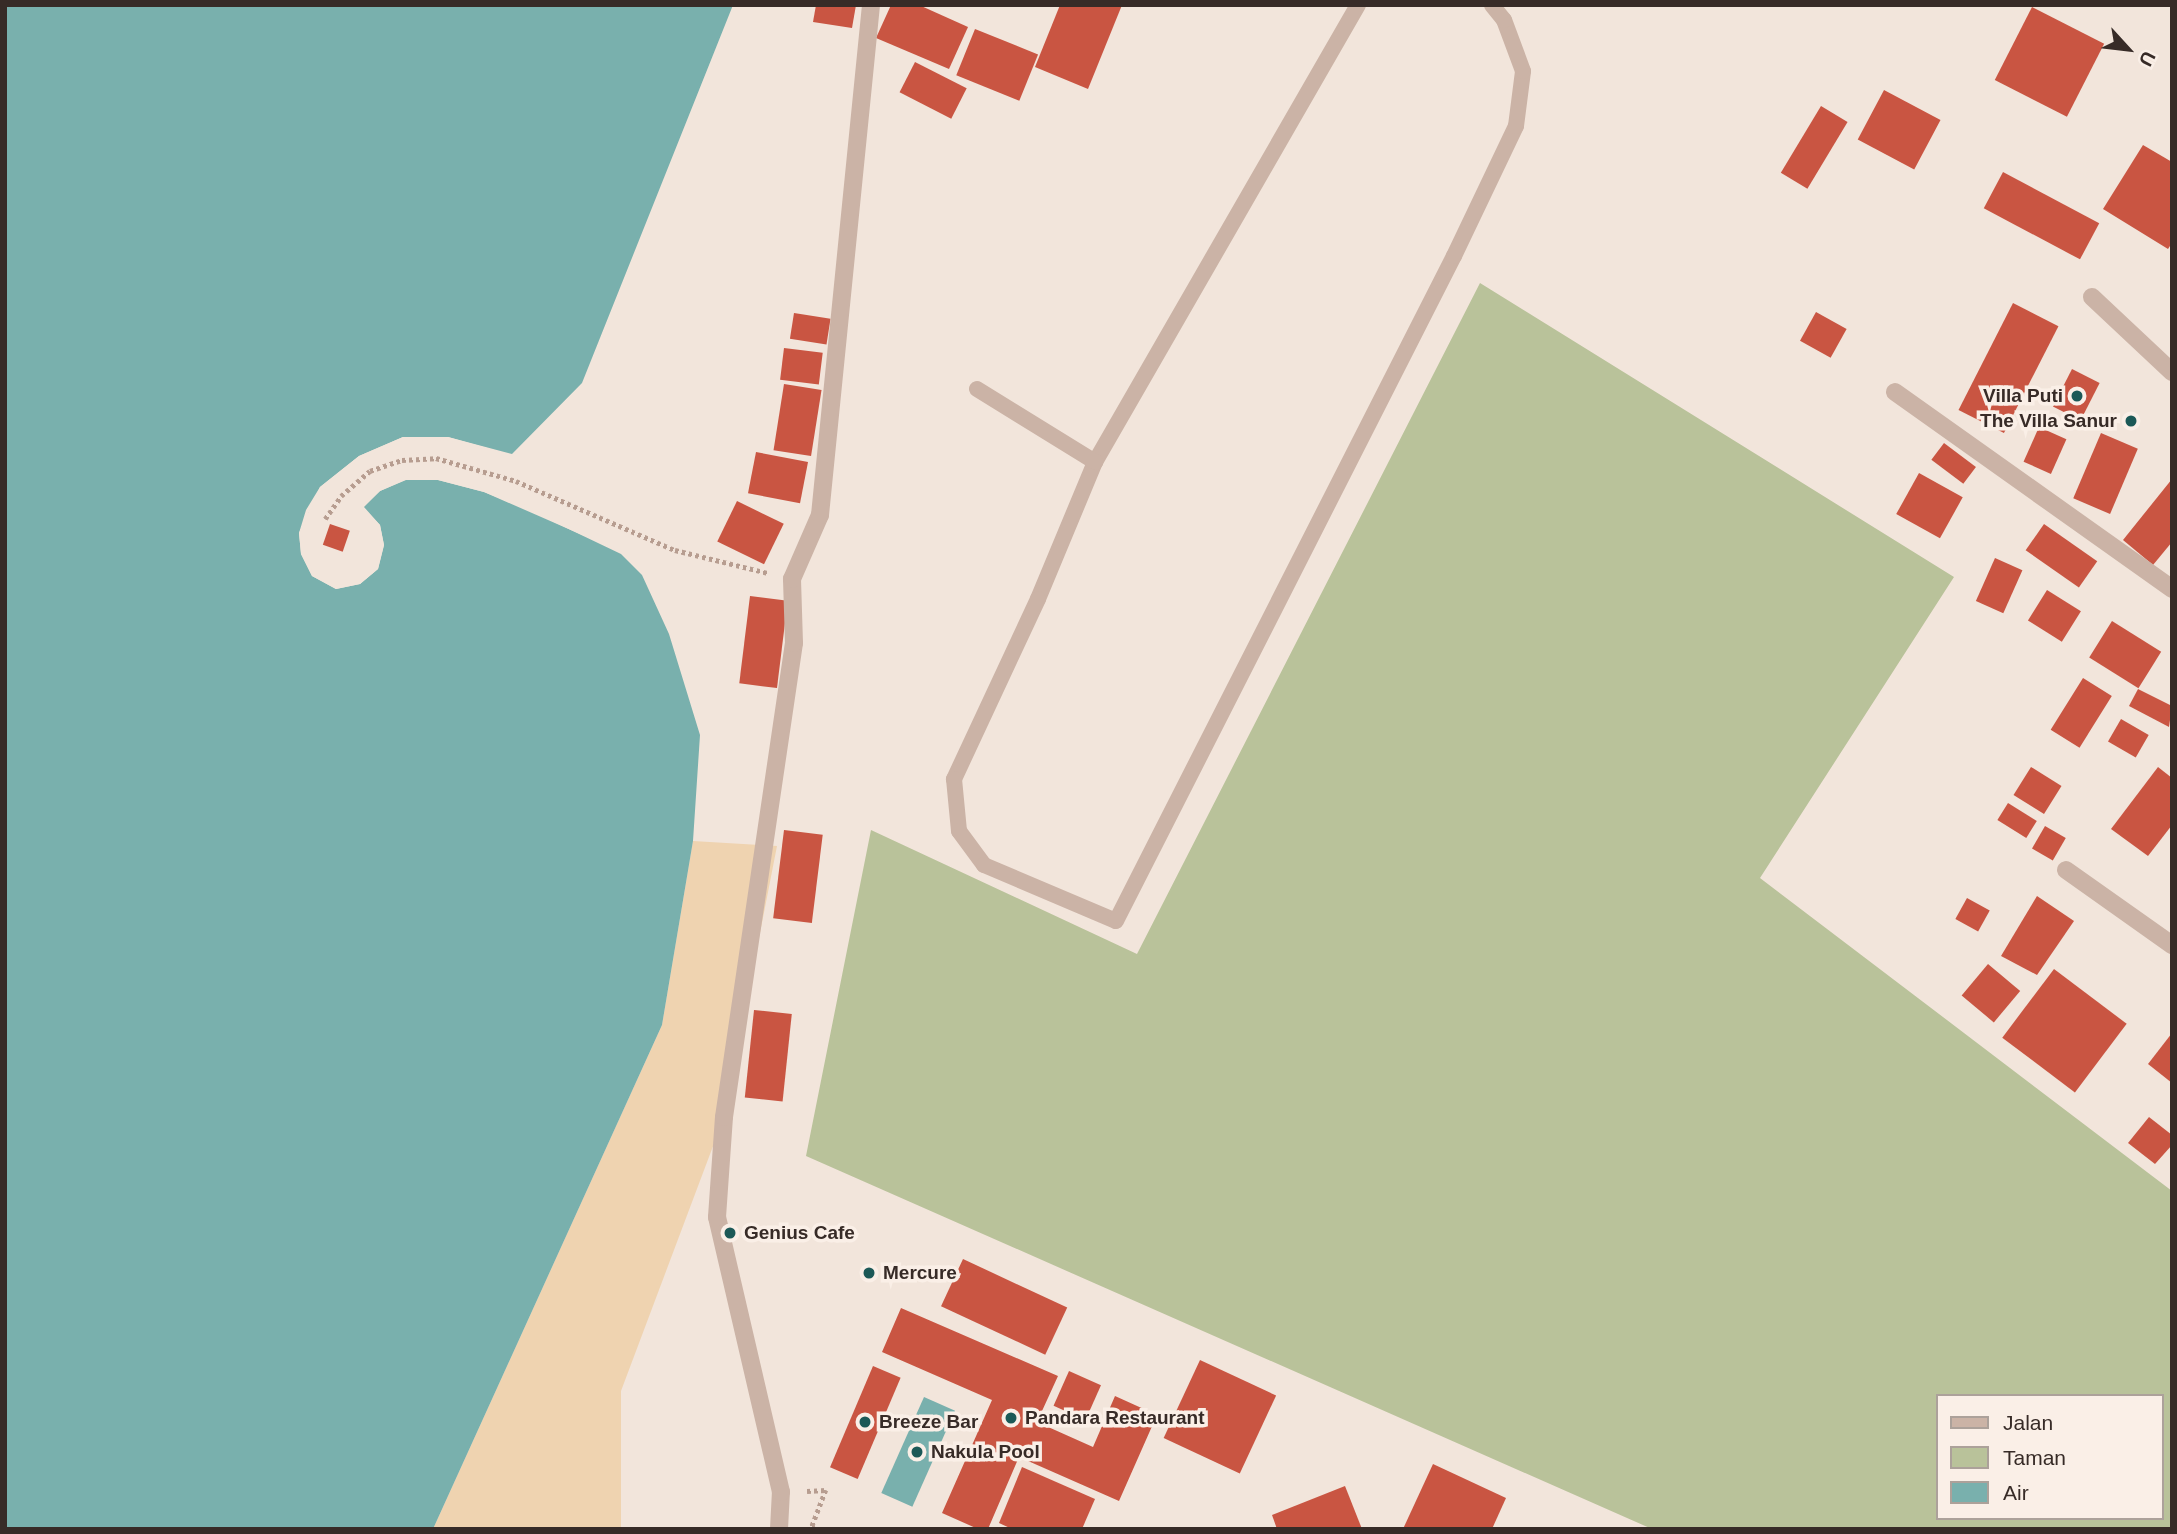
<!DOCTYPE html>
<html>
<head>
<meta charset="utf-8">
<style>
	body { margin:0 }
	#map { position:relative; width:2177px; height:1534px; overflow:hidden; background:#f2e5db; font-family:Helvetica,sans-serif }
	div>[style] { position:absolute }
	.green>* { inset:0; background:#b9c29a }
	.sand>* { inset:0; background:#efd3b0 }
	.water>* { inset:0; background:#79b0ad; transform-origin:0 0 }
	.pier>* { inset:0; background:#f2e5db }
	.building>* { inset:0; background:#c95542; transform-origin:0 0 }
	.path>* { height:4.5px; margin-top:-2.25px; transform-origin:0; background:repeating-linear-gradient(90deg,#b79d90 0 3.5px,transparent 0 7px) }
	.lane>* { height:16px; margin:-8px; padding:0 8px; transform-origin:8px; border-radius:8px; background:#cbb3a6 }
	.street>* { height:18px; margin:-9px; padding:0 9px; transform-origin:9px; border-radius:9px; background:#cbb3a6 }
	.dots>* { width:19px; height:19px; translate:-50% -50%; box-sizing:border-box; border:4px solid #faefe7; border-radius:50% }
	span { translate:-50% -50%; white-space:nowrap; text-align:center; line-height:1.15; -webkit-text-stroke:7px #faefe7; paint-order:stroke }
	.poi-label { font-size:19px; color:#372b27; font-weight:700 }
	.right { translate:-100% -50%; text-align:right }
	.left { translate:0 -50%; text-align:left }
	.frame { position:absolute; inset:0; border:7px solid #372b27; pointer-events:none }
	.legend { position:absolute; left:1936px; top:1394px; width:228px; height:126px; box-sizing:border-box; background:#faefe7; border:2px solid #aca19a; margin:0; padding:9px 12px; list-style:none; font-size:21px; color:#372b27 }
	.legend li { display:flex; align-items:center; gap:14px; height:35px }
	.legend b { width:35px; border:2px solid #aca19a }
	.north { position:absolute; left:2093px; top:14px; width:70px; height:70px; -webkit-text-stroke:5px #faefe7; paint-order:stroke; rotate:117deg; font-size:19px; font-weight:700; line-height:28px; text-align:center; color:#372b27 }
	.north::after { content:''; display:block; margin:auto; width:24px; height:32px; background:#372b27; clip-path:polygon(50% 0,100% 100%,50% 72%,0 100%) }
</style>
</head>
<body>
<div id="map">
	<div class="green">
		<div style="clip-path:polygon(evenodd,1480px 283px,1954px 577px,1760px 878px,2172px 1191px,2172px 1529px,1652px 1529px,806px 1156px,871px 830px,1137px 954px,1480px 283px,1937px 1396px,2161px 1396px,2161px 1518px,1937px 1518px,1937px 1396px)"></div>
	</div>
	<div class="sand">
		<div style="clip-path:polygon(693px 841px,777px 846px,724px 1117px,621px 1391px,621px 1529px,433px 1529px,662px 1025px)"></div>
	</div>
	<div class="water">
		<div style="clip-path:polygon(5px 5px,733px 5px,582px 383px,512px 454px,448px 437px,403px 437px,359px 456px,320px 487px,299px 533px,301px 554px,312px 576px,336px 589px,360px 584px,378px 569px,384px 545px,380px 525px,363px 507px,380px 491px,405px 480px,438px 480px,484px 492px,531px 511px,621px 554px,642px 575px,669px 634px,700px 735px,693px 841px,662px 1025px,433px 1529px,5px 1529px)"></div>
		<div style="left:924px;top:1397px;width:34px;height:105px;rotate:24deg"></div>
	</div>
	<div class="pier">
		<div style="clip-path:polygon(403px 437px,448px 437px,515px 456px,447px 440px,403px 441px,361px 459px,323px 489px,309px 512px,302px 534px,304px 553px,314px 574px,336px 585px,358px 581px,375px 567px,380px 545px,377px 526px,360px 506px,378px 488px,405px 476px,438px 477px,485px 489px,532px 508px,628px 555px,484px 492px,438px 480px,406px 480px,380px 491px,364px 507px,380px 525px,384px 545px,378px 569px,360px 584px,336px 589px,312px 576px,301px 554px,299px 533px,306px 510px,320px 487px,359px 456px)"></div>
	</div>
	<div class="building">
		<div style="clip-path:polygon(816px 5px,856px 5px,852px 28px,813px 22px)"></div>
		<div style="clip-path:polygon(891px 5px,919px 5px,968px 27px,949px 69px,876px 38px)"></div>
		<div style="clip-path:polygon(1060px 5px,1122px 5px,1088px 89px,1035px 67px)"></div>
		<div style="left:2032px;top:7px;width:81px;height:82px;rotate:27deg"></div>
		<div style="left:975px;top:29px;width:68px;height:50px;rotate:22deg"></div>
		<div style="left:915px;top:62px;width:58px;height:34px;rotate:27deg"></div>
		<div style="left:1884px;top:90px;width:64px;height:56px;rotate:28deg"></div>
		<div style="left:1821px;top:106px;width:31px;height:78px;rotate:31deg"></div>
		<div style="clip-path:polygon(2143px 145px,2172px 162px,2172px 243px,2168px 249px,2103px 209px)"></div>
		<div style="left:2003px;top:172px;width:109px;height:41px;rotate:28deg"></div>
		<div style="left:2013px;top:303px;width:51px;height:120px;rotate:27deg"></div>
		<div style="left:1816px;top:312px;width:35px;height:33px;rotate:29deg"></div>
		<div style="left:794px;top:313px;width:37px;height:26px;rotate:9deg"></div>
		<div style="left:784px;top:348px;width:39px;height:32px;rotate:7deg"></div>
		<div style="left:2072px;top:369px;width:31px;height:42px;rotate:27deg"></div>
		<div style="left:784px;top:384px;width:38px;height:67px;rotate:9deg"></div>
		<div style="left:2039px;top:427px;width:30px;height:38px;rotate:24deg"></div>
		<div style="left:2101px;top:433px;width:40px;height:71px;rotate:23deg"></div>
		<div style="left:1944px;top:443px;width:40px;height:21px;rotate:37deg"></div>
		<div style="left:756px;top:452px;width:53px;height:42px;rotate:11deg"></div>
		<div style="left:1919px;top:473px;width:50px;height:47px;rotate:29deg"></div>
		<div style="clip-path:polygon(2172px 479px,2172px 542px,2153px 565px,2123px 540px)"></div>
		<div style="left:737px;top:501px;width:52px;height:45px;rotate:26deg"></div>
		<div style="left:330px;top:524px;width:21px;height:22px;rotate:19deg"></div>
		<div style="left:2044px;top:524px;width:65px;height:32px;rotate:35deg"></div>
		<div style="left:1995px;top:558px;width:30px;height:47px;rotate:24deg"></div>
		<div style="left:2047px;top:590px;width:40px;height:36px;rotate:32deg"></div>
		<div style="left:750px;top:596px;width:38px;height:88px;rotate:7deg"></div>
		<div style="left:2112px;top:621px;width:58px;height:43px;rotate:32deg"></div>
		<div style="left:2083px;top:678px;width:34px;height:61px;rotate:32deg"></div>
		<div style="clip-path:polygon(2138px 689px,2172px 706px,2169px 727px,2129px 706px)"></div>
		<div style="left:2121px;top:719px;width:32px;height:26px;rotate:30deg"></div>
		<div style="left:2031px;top:767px;width:36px;height:33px;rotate:32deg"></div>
		<div style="clip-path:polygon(2158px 767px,2172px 778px,2172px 825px,2148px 856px,2111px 829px)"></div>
		<div style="left:2008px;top:803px;width:34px;height:20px;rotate:32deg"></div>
		<div style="left:2045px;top:826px;width:24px;height:26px;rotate:30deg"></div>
		<div style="left:784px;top:830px;width:39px;height:89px;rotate:7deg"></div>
		<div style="clip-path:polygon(2037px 896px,2074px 921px,2037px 975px,2001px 956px)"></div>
		<div style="left:1967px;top:898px;width:26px;height:24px;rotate:29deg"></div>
		<div style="left:1988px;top:964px;width:42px;height:41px;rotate:40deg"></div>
		<div style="left:2054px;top:969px;width:91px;height:86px;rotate:37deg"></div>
		<div style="left:754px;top:1010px;width:38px;height:88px;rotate:6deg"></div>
		<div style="clip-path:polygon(2172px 1033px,2172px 1083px,2148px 1064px)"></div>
		<div style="clip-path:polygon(2149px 1117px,2172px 1135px,2172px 1145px,2155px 1164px,2128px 1143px)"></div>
		<div style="left:963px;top:1259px;width:115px;height:52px;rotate:25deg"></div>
		<div style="clip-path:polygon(901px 1308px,1058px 1376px,1037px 1422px,1093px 1447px,1115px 1396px,1157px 1415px,1119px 1501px,1019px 1457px,988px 1529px,978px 1529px,942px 1513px,992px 1400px,882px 1352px)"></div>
		<div style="left:1200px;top:1360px;width:84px;height:86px;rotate:25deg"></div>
		<div style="left:873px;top:1366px;width:30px;height:110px;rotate:23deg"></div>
		<div style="left:1069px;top:1371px;width:35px;height:38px;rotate:24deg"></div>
		<div style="clip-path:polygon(1433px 1464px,1506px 1498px,1492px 1529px,1403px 1529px)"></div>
		<div style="clip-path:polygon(1022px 1467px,1095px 1499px,1082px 1529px,1012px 1529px,999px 1523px)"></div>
		<div style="clip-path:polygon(1345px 1486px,1362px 1529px,1277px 1529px,1272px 1515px)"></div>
	</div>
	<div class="path">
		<div style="left:325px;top:519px;width:28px;rotate:-55deg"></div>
		<div style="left:341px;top:496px;width:38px;rotate:-41deg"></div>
		<div style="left:370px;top:471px;width:34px;rotate:-19deg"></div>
		<div style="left:402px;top:460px;width:34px;rotate:-3deg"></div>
		<div style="left:436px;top:458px;width:83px;rotate:16deg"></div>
		<div style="left:516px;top:481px;width:173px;rotate:23.5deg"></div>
		<div style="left:675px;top:550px;width:96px;rotate:13.9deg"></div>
		<div style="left:807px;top:1491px;width:19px;rotate:-3deg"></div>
		<div style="left:826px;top:1490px;width:39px;rotate:111deg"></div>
		<div style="left:812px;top:1526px;width:4px;rotate:56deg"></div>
	</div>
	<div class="lane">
		<div style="left:1358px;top:5px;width:527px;rotate:119.92deg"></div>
		<div style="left:1095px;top:462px;width:148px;rotate:112.6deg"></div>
		<div style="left:1038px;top:599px;width:199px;rotate:115deg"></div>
		<div style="left:954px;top:779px;width:52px;rotate:84.5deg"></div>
		<div style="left:959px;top:831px;width:42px;rotate:53.7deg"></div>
		<div style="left:984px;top:865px;width:143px;rotate:23deg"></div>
		<div style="left:1116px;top:921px;width:746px;rotate:-63.06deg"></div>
		<div style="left:1454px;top:256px;width:144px;rotate:-64.5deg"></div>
		<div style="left:1516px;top:126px;width:55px;rotate:-82.7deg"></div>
		<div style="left:1523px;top:71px;width:54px;rotate:-110.4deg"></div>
		<div style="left:1504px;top:20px;width:19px;rotate:-129deg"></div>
		<div style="left:977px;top:389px;width:139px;rotate:31.7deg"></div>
	</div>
	<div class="street">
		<div style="left:2092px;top:297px;width:110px;rotate:43.2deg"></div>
		<div style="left:1895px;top:392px;width:340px;rotate:35.4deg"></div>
		<div style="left:2066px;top:870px;width:130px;rotate:35.3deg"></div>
		<div style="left:779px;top:1529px;width:37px;rotate:-87deg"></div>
		<div style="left:781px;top:1492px;width:282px;rotate:-103.1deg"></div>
		<div style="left:717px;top:1217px;width:100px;rotate:-86deg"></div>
		<div style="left:724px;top:1117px;width:479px;rotate:-81.6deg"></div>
		<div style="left:794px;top:643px;width:64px;rotate:-91.8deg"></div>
		<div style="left:792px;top:579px;width:70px;rotate:-66.4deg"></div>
		<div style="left:820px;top:515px;width:513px;rotate:-84.29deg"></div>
	</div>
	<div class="dots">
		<div style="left:2077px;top:396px;background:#1c5957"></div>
		<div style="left:2131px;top:421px;background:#1c5957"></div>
		<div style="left:730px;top:1233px;background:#1c5957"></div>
		<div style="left:869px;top:1273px;background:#1c5957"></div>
		<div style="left:1011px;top:1418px;background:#1c5957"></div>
		<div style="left:865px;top:1422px;background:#1c5957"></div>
		<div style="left:917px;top:1452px;background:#1c5957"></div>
	</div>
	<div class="poi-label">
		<span class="right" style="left:2063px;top:396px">Villa Puti</span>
		<span class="right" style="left:2117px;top:421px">The Villa Sanur</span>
		<span class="left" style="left:744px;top:1233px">Genius Cafe</span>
		<span class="left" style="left:883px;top:1273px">Mercure</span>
		<span class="left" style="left:1025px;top:1418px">Pandara Restaurant</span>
		<span class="left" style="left:879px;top:1422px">Breeze Bar</span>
		<span class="left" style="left:931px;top:1452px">Nakula Pool</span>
	</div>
	<div class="frame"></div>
	<ul class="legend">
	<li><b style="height:9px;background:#cbb3a6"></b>Jalan</li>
	<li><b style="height:19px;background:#b9c29a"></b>Taman</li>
	<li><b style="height:19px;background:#79b0ad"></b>Air</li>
	</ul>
	<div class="north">U</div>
</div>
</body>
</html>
